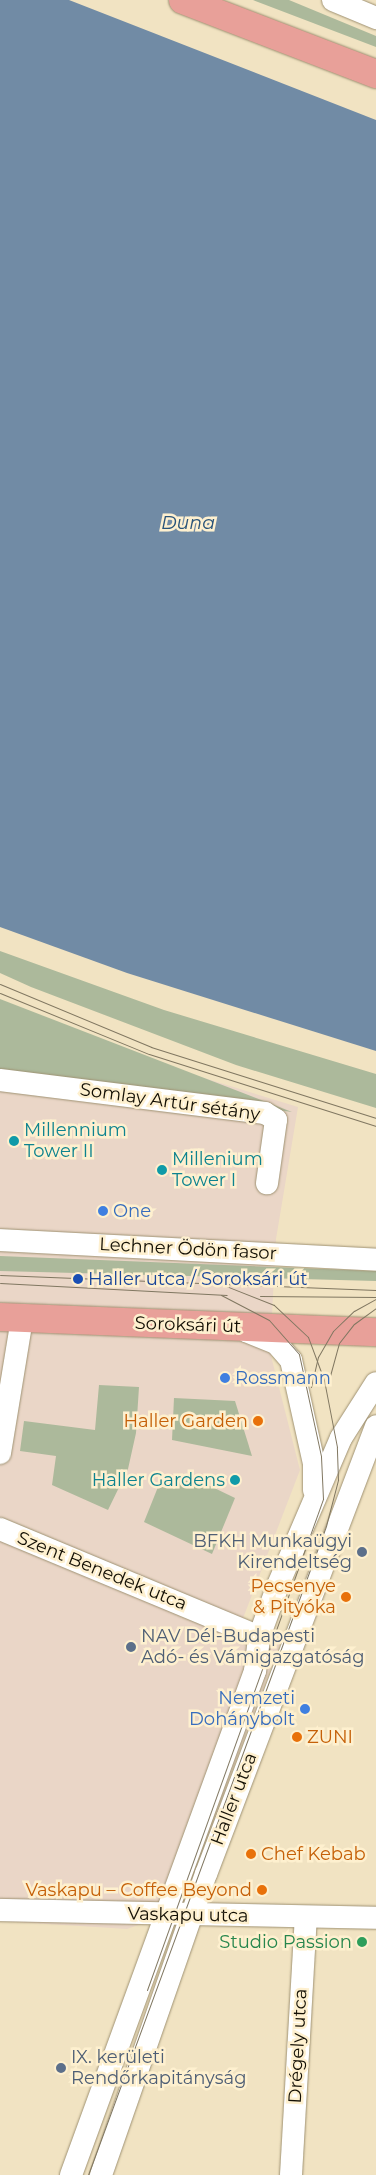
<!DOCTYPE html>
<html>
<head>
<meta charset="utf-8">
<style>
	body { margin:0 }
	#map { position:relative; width:376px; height:2175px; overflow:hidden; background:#f1e3c2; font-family:Montserrat,sans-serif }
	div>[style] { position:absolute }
	.commercial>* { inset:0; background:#ead6c7 }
	.green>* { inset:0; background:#acb99b }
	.water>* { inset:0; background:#718ba5 }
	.roads { filter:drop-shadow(0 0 1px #9f9273) drop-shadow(0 0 1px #9f9273) }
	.minor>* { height:22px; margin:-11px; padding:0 11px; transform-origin:11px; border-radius:11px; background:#fff }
	.major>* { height:28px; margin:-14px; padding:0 14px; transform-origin:14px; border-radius:14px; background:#e8a099 }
	.tram>* { height:1px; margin:-0.5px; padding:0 0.5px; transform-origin:0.5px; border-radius:0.5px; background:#807761 }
	.dots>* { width:14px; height:14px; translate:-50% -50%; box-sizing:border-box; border:2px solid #fef0cf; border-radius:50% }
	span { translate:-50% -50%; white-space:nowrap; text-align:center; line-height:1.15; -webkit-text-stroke:5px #fef0cf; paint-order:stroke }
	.street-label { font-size:18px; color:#130f04 }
	.culture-label { font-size:18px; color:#0d838f }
	.left { translate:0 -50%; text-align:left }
	.right { translate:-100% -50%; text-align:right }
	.shop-label { font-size:18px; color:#366cbe }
	.transit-label { font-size:18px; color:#164399 }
	.food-label { font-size:18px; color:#c56008 }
	.service-label { font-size:18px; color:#4e5e75 }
	.leisure-label { font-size:18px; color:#27864d }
	.water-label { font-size:19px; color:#2a547a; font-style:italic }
</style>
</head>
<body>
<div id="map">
	<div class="commercial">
		<div style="clip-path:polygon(0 1002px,146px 1060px,298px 1107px,276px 1239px,270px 1352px,300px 1470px,240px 1626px,280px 1644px,180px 1910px,127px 1929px,0 1921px)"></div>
	</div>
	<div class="green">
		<div style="clip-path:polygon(253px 0,289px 0,376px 36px,376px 47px)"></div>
		<div style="clip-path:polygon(0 951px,164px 1010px,376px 1074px,376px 1108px,236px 1065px,31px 987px,0 973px)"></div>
		<div style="clip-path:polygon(0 999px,292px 1112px,0 1072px)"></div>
		<div style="clip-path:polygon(0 1256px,376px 1271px,376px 1281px,0 1271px)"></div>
		<div style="clip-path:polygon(99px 1385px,139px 1387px,136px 1433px,128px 1469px,108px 1510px,52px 1485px,56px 1456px,20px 1451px,24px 1421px,95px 1430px)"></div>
		<div style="clip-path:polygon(174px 1398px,235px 1401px,252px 1456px,172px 1440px)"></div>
		<div style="clip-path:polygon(162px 1477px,206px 1484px,235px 1498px,212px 1554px,144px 1522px)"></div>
	</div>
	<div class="water">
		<div style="clip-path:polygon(0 0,69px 0,376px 120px,376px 1051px,127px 973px,0 927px)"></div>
	</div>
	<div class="roads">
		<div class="minor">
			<div style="left:333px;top:0;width:47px;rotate:22.7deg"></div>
			<div style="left:0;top:1080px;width:267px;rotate:7.1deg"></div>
			<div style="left:265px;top:1113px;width:13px;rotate:32deg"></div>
			<div style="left:276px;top:1120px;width:64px;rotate:98.1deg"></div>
			<div style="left:0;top:1240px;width:377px;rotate:3deg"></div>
			<div style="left:246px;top:1331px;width:32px;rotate:22deg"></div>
			<div style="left:276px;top:1343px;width:23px;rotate:49deg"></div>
			<div style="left:291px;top:1360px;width:107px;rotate:77.5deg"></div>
			<div style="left:314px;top:1464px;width:26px;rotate:90deg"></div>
			<div style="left:0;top:1453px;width:137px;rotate:-80.7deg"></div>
			<div style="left:0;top:1529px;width:281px;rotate:22.6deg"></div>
			<div style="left:0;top:1910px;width:376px;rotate:1.2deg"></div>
			<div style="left:71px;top:2175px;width:537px;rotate:-69.94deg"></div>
			<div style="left:255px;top:1671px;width:34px;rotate:-83deg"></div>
			<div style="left:259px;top:1637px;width:55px;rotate:-69.9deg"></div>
			<div style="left:278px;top:1585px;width:160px;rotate:-66.8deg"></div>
			<div style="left:341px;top:1438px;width:65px;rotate:-57.5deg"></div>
			<div style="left:101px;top:2175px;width:319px;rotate:-70.8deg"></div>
			<div style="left:206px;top:1874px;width:479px;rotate:-69.2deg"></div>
			<div style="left:291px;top:2175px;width:258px;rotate:-86.7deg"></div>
		</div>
		<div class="major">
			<div style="left:183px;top:0;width:207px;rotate:21deg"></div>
			<div style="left:0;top:1317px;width:376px;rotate:2.3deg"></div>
		</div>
	</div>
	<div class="tram">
		<div style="left:0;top:984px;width:164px;rotate:22.6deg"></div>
		<div style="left:151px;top:1047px;width:236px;rotate:17.5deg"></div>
		<div style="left:0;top:993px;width:161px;rotate:22.3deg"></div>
		<div style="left:149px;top:1054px;width:238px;rotate:17.6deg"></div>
		<div style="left:0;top:1275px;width:376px;rotate:2.3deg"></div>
		<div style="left:0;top:1283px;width:227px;rotate:3deg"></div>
		<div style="left:260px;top:1296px;width:116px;rotate:0.5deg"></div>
		<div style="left:328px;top:1383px;width:41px;rotate:-74.6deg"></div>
		<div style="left:339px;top:1343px;width:24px;rotate:-52deg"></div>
		<div style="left:354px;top:1324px;width:27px;rotate:-36deg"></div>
		<div style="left:311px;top:1387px;width:31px;rotate:-77deg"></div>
		<div style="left:318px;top:1357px;width:30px;rotate:-60deg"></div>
		<div style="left:333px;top:1331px;width:29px;rotate:-44deg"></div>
		<div style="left:354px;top:1311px;width:25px;rotate:-29deg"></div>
		<div style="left:147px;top:1990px;width:522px;rotate:-70.28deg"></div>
		<div style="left:323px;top:1499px;width:43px;rotate:-92.7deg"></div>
		<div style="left:321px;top:1456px;width:104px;rotate:-102.2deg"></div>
		<div style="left:299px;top:1354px;width:45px;rotate:-131.4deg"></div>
		<div style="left:269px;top:1320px;width:54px;rotate:-152.5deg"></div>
		<div style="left:88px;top:2175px;width:691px;rotate:-69.86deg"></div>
		<div style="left:326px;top:1526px;width:48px;rotate:-75.4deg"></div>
		<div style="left:338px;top:1480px;width:33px;rotate:-92deg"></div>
		<div style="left:337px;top:1447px;width:68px;rotate:-101deg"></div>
		<div style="left:324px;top:1380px;width:46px;rotate:-110.4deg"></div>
		<div style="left:308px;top:1337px;width:47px;rotate:-136.7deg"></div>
		<div style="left:274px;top:1305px;width:52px;rotate:-158.4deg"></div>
	</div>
	<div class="dots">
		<div style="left:14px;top:1141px;background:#0f9aa8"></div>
		<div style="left:162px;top:1170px;background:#0f9aa8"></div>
		<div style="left:103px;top:1211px;background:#3f7fe0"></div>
		<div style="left:78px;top:1279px;background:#1a4fb4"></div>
		<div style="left:225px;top:1378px;background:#3f7fe0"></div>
		<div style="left:258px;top:1421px;background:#e8710a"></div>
		<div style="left:235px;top:1480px;background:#0f9aa8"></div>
		<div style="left:362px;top:1552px;background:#5c6f8a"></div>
		<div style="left:346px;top:1597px;background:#e8710a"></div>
		<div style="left:131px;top:1647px;background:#5c6f8a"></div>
		<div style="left:305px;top:1709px;background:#3f7fe0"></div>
		<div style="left:297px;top:1737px;background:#e8710a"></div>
		<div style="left:251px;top:1854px;background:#e8710a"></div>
		<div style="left:262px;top:1890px;background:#e8710a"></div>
		<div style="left:362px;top:1942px;background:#2e9e5b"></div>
		<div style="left:61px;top:2068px;background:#5c6f8a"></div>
	</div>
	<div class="street-label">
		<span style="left:170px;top:1102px;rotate:8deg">Somlay Artúr sétány</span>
		<span style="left:188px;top:1249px;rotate:3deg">Lechner Ödön fasor</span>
		<span style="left:188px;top:1325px;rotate:2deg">Soroksári út</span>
		<span style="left:102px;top:1571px;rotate:22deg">Szent Benedek utca</span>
		<span style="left:234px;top:1799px;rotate:-69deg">Haller utca</span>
		<span style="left:188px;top:1915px;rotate:1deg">Vaskapu utca</span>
		<span style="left:298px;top:2046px;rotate:-87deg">Drégely utca</span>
	</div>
	<div class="culture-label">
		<span class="left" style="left:24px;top:1141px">Millennium<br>Tower II</span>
		<span class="left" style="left:172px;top:1170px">Millenium<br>Tower I</span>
		<span class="right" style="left:225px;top:1480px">Haller Gardens</span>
	</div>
	<div class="shop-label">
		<span class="left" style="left:113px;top:1211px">One</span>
		<span class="left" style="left:235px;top:1378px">Rossmann</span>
		<span class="right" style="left:295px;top:1709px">Nemzeti<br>Dohánybolt</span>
	</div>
	<div class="transit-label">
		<span class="left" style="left:88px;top:1279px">Haller utca / Soroksári út</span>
	</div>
	<div class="food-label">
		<span class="right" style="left:248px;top:1421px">Haller Garden</span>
		<span class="right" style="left:336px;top:1597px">Pecsenye<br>&amp; Pityóka</span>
		<span class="left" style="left:307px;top:1737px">ZUNI</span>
		<span class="left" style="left:261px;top:1854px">Chef Kebab</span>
		<span class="right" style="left:252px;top:1890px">Vaskapu – Coffee Beyond</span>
	</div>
	<div class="service-label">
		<span class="right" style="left:352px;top:1552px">BFKH Munkaügyi<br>Kirendeltség</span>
		<span class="left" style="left:141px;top:1647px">NAV Dél-Budapesti<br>Adó- és Vámigazgatóság</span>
		<span class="left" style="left:71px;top:2068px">IX. kerületi<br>Rendőrkapitányság</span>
	</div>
	<div class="leisure-label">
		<span class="right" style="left:352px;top:1942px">Studio Passion</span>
	</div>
	<div class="water-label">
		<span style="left:188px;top:523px">Duna</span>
	</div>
</div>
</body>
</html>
